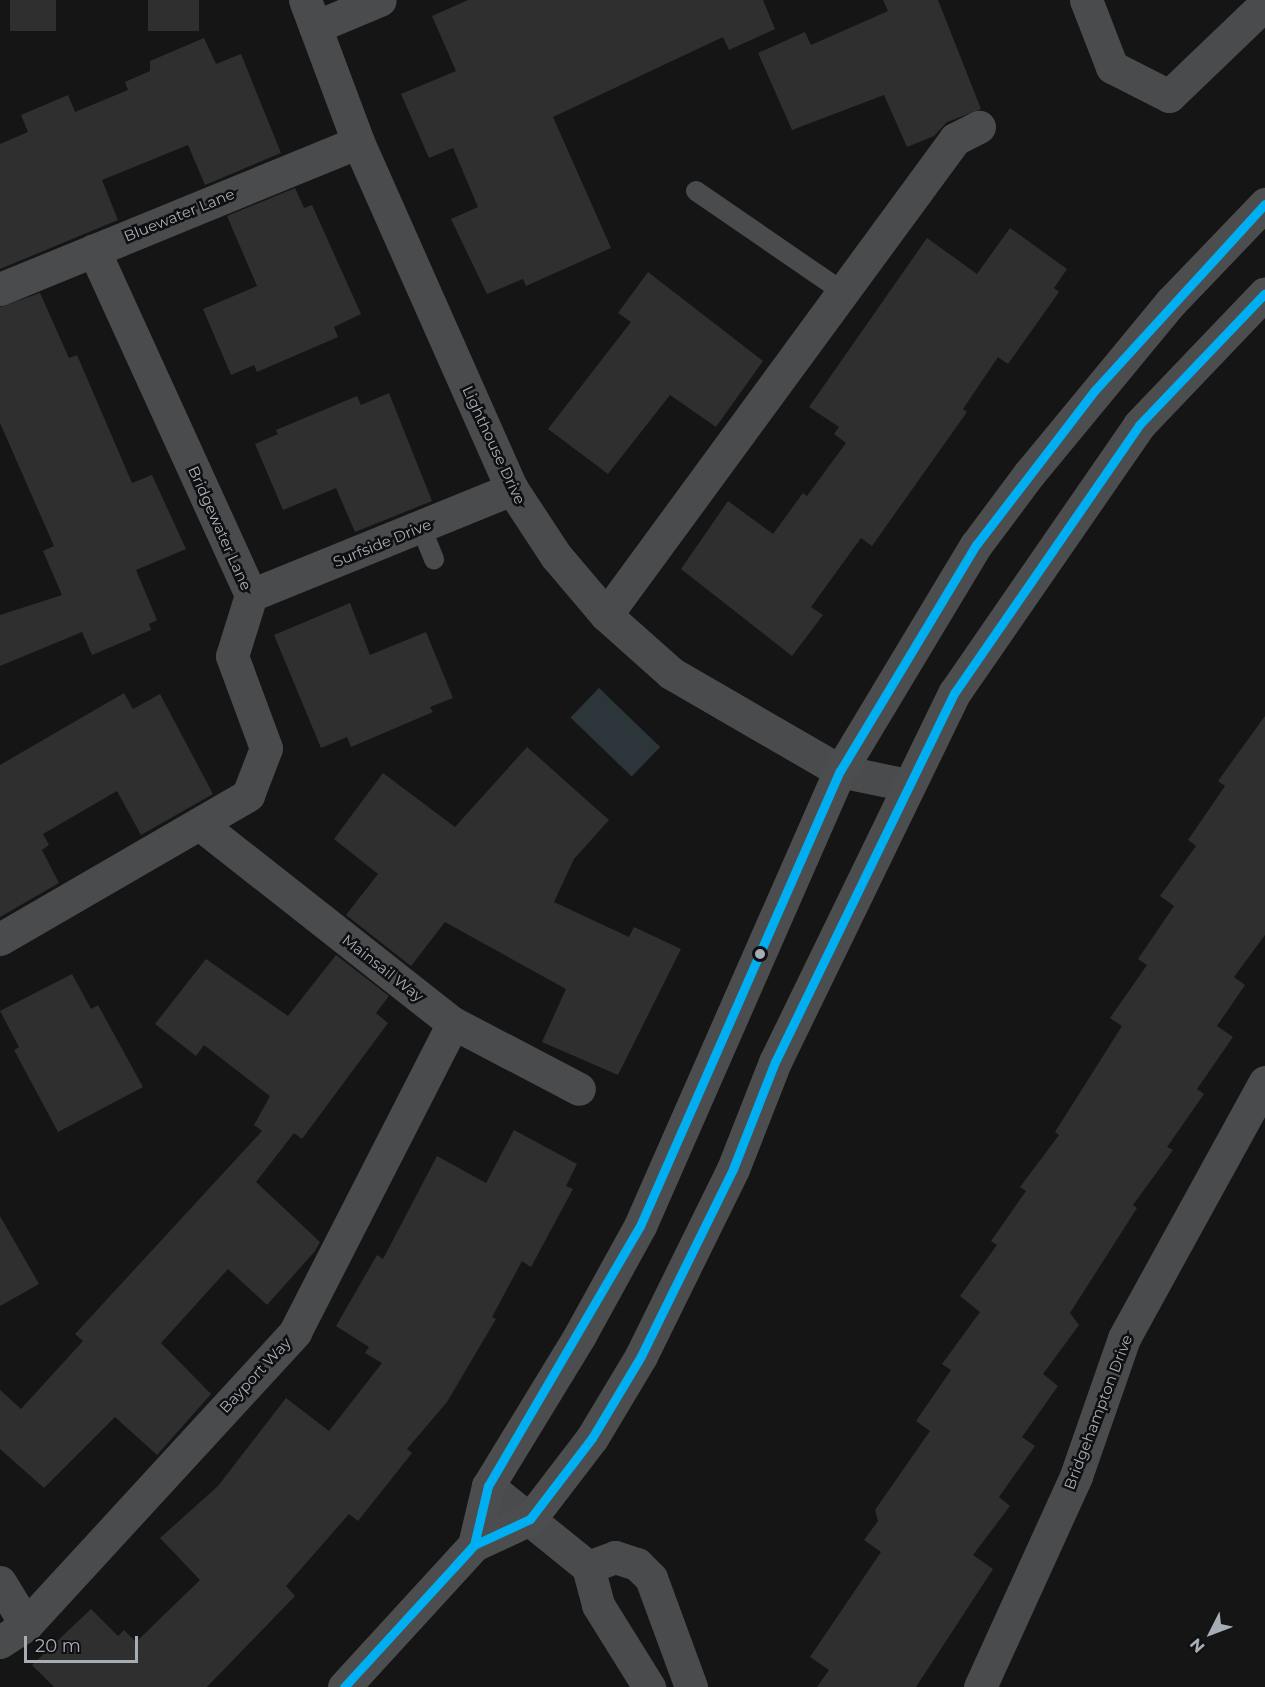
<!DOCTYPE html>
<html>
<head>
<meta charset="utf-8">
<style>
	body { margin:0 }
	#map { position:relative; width:1265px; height:1687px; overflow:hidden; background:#151515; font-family:Montserrat,sans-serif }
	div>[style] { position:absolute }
	.water>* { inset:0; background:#2c3539; transform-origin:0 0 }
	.building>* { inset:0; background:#2f2f30; transform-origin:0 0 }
	.service>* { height:20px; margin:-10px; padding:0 10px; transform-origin:10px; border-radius:10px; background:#494b4d }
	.minor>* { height:33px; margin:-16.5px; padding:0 16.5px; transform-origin:16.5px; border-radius:16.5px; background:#494b4d }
	.primary>* { height:33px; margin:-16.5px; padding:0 16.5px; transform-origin:16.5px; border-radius:16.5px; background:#4c4d4f }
	.bus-1>* { height:9px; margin:-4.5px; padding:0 4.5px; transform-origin:4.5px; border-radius:4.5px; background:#00aff2 }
	.dots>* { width:16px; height:16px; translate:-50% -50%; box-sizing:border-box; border:3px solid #0f0f11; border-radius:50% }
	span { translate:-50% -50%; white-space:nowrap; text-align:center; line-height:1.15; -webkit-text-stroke:5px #0f0f11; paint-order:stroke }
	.street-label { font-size:15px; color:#a7adb5 }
	.north { position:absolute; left:1181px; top:1603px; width:60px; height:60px; -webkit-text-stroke:4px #0f0f11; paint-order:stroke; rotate:228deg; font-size:16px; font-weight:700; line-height:24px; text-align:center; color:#a7adb5 }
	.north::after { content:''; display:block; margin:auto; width:21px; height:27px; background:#a7adb5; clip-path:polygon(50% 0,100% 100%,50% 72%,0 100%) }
	.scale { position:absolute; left:24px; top:1636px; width:114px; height:27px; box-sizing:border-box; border:3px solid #a7adb5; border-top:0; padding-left:8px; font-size:18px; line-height:21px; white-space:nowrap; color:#a7adb5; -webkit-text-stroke:4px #0f0f11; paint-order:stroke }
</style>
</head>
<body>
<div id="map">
	<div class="water">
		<div style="left:599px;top:688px;width:85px;height:41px;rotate:44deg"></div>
	</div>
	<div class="building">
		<div style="left:10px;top:0;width:46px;height:31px"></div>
		<div style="left:148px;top:0;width:51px;height:31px"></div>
		<div style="clip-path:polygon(468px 0,763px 0,775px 29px,729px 50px,723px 37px,553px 117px,611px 248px,526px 286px,523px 279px,487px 294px,451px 219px,478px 207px,453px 148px,429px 158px,401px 94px,456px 71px,432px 16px)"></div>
		<div style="clip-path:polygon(883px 0,938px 0,981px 109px,947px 122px,934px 136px,907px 147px,884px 95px,792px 130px,758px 53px,805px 32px,811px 45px,888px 11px)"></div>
		<div style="clip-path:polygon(204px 38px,216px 64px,241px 54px,281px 153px,205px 185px,188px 145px,102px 180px,118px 220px,0 269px,0 144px,28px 132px,21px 115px,68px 95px,75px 112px,128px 90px,125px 82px,150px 71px,150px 61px)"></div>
		<div style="clip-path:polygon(295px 188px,304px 208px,312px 205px,361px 314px,334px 327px,338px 337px,257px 372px,254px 365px,231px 375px,203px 309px,257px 286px,227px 216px)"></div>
		<div style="clip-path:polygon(1010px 228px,1067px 269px,1054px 288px,1059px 292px,1008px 364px,998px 357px,963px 409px,967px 412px,872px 546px,861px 538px,811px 607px,823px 615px,792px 656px,681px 569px,728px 501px,773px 534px,803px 493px,807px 496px,846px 443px,834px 434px,839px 427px,809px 407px,927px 238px,977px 274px)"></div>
		<div style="clip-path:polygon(648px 272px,763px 361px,716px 427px,670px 395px,608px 474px,548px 429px,631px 322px,618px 313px)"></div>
		<div style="clip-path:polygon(40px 293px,69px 358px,77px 355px,132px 483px,152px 475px,186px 549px,136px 570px,157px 620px,149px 624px,151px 630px,92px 655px,82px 632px,0 666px,0 615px,62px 595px,43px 551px,54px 546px,0 423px,0 307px)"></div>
		<div style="clip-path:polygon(389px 393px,432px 501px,355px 532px,336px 488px,283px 510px,255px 444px,278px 434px,276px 430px,357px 396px,361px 405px)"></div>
		<div style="clip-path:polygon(350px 603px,370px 655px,426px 632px,453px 698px,430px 707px,433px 712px,351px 747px,347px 737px,321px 748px,274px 635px)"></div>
		<div style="clip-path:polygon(124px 693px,133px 709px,160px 694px,213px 794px,141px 835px,117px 791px,43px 834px,49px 845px,42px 850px,59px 883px,0 917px,0 765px)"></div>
		<div style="clip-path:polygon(1265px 716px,1265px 935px,1234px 977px,1245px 985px,1217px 1026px,1233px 1037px,1197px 1089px,1204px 1094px,1167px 1147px,1173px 1150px,1133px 1205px,1137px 1208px,1070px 1313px,1079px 1325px,1043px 1374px,1058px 1386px,1022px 1437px,1035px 1446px,999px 1497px,1010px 1506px,973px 1555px,993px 1569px,916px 1687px,817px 1687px,829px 1670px,810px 1657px,881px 1552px,864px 1540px,878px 1521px,875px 1510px,930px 1431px,916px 1421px,951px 1370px,942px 1364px,980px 1312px,960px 1296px,997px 1245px,991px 1241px,1026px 1191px,1020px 1187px,1059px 1135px,1055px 1132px,1122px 1026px,1110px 1018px,1147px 965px,1138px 959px,1174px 906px,1160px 896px,1196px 846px,1188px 840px,1225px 786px,1218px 781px)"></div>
		<div style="clip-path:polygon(527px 747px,609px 820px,574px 859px,554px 902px,629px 937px,634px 927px,681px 949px,618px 1075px,542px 1042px,566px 989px,445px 922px,411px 966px,346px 915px,378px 874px,334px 839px,383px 773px,455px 827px)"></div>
		<div style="clip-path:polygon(336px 955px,389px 996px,376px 1013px,388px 1023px,302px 1139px,294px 1133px,256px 1182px,320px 1242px,315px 1251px,267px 1305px,228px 1269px,161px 1343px,211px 1394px,157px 1455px,115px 1417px,44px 1488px,0 1449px,0 1390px,21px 1409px,83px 1341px,75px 1334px,262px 1131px,254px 1125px,270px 1096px,204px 1045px,196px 1056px,155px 1024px,206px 959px,288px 1016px)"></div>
		<div style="clip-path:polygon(72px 974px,91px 1009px,98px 1005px,143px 1087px,58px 1132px,14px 1050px,19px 1047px,0 1011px)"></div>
		<div style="clip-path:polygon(514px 1130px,577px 1164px,566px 1186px,573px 1189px,531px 1267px,522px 1261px,492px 1317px,496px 1319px,447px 1402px,407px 1449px,412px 1453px,358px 1521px,349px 1514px,286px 1586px,295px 1596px,207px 1687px,54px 1687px,32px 1665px,91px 1609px,118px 1636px,124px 1630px,136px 1642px,200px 1580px,160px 1538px,218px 1486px,286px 1398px,329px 1431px,382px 1363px,365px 1353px,369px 1347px,336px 1326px,377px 1255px,383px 1259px,437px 1156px,486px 1183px)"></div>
		<div style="clip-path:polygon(0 1216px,39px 1284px,0 1306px)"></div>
	</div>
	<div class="service">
		<div style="left:696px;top:191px;width:178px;rotate:34.5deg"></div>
		<div style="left:421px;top:527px;width:35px;rotate:68deg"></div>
	</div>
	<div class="minor">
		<div style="left:305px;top:0;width:152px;rotate:69.5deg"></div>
		<div style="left:358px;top:142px;width:380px;rotate:66.1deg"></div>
		<div style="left:512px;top:489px;width:80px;rotate:56.7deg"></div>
		<div style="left:556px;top:556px;width:77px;rotate:49.7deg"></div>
		<div style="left:606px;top:615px;width:87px;rotate:41.7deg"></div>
		<div style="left:671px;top:673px;width:195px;rotate:30.1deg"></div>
		<div style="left:840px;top:771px;width:68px;rotate:11.8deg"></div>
		<div style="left:1086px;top:0;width:72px;rotate:68.8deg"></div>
		<div style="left:1112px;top:67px;width:64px;rotate:27deg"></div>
		<div style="left:1169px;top:96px;width:133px;rotate:-43.8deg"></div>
		<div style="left:315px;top:27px;width:70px;rotate:-22.6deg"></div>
		<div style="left:0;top:289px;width:387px;rotate:-22.3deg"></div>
		<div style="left:251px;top:595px;width:282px;rotate:-22.1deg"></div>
		<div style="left:606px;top:615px;width:590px;rotate:-53.75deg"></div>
		<div style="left:955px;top:139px;width:27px;rotate:-27deg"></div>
		<div style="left:201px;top:825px;width:320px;rotate:38.2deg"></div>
		<div style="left:453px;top:1023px;width:142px;rotate:27.6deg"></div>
		<div style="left:0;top:939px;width:287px;rotate:-30.1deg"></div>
		<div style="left:248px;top:795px;width:50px;rotate:-69deg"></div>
		<div style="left:266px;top:748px;width:98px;rotate:-110.3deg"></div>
		<div style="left:232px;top:656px;width:64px;rotate:-72.7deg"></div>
		<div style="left:251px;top:595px;width:379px;rotate:-114.5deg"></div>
		<div style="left:488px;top:1486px;width:129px;rotate:39deg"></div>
		<div style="left:588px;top:1567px;width:39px;rotate:75deg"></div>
		<div style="left:598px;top:1605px;width:97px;rotate:58.1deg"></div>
		<div style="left:588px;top:1567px;width:29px;rotate:-20deg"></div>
		<div style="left:615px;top:1557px;width:23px;rotate:18deg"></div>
		<div style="left:637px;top:1564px;width:20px;rotate:45deg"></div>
		<div style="left:651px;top:1578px;width:116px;rotate:69.8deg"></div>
		<div style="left:0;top:1582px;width:50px;rotate:58.8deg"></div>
		<div style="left:0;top:1642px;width:31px;rotate:-33deg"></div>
		<div style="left:26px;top:1625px;width:398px;rotate:-47.4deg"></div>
		<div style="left:295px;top:1332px;width:347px;rotate:-62.9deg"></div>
		<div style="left:980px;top:1687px;width:232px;rotate:-65.5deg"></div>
		<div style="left:1076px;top:1476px;width:146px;rotate:-70.8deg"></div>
		<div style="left:1124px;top:1338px;width:292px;rotate:-61.2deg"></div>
	</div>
	<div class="primary">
		<div style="left:474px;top:1545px;width:61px;rotate:-76.7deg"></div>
		<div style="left:488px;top:1486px;width:177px;rotate:-58.6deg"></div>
		<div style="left:580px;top:1335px;width:124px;rotate:-61.2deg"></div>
		<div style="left:640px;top:1226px;width:497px;rotate:-66.3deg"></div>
		<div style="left:840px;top:771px;width:264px;rotate:-59deg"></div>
		<div style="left:976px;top:545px;width:89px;rotate:-53.3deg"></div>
		<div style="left:1029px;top:474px;width:223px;rotate:-50.5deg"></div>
		<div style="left:1171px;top:302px;width:136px;rotate:-46.2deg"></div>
		<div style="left:344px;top:1687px;width:193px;rotate:-47.5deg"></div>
		<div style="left:474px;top:1545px;width:62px;rotate:-24.9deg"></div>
		<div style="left:530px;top:1519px;width:102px;rotate:-52.6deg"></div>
		<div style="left:592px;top:1438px;width:96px;rotate:-59.1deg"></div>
		<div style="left:641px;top:1356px;width:208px;rotate:-63.8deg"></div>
		<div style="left:733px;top:1169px;width:115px;rotate:-68.6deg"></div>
		<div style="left:775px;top:1062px;width:411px;rotate:-64.1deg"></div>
		<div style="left:955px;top:692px;width:324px;rotate:-55.4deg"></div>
		<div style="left:1139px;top:425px;width:182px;rotate:-46.3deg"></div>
	</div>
	<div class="bus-1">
		<div style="left:454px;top:1567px;width:30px;rotate:-48deg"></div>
		<div style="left:474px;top:1545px;width:62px;rotate:-24.9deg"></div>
		<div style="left:530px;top:1519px;width:102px;rotate:-52.6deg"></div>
		<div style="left:592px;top:1438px;width:96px;rotate:-59.1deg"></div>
		<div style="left:641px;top:1356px;width:208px;rotate:-63.8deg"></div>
		<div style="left:733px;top:1169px;width:115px;rotate:-68.6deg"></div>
		<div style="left:775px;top:1062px;width:411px;rotate:-64.1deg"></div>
		<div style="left:955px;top:692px;width:324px;rotate:-55.4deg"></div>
		<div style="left:1139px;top:425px;width:182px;rotate:-46.3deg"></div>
		<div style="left:344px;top:1687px;width:193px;rotate:-47.5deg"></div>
		<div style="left:474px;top:1545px;width:61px;rotate:-76.7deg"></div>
		<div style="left:488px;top:1486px;width:301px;rotate:-59.7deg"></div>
		<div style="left:640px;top:1226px;width:497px;rotate:-66.3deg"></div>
		<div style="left:840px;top:771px;width:264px;rotate:-59deg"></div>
		<div style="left:976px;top:545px;width:195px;rotate:-52.5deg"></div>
		<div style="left:1095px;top:390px;width:252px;rotate:-47.6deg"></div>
	</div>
	<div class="dots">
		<div style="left:760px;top:954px;background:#a7adb5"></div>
	</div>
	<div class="street-label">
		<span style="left:179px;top:215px;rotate:-22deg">Bluewater Lane</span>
		<span style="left:494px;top:445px;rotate:65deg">Lighthouse Drive</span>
		<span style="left:220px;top:528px;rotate:66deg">Bridgewater Lane</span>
		<span style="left:382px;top:543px;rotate:-22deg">Surfside Drive</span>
		<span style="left:383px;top:968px;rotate:38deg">Mainsail Way</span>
		<span style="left:255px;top:1375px;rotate:-47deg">Bayport Way</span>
		<span style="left:1098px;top:1412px;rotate:-69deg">Bridgehampton Drive</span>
	</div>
	<div class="north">N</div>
	<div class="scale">20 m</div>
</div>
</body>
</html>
